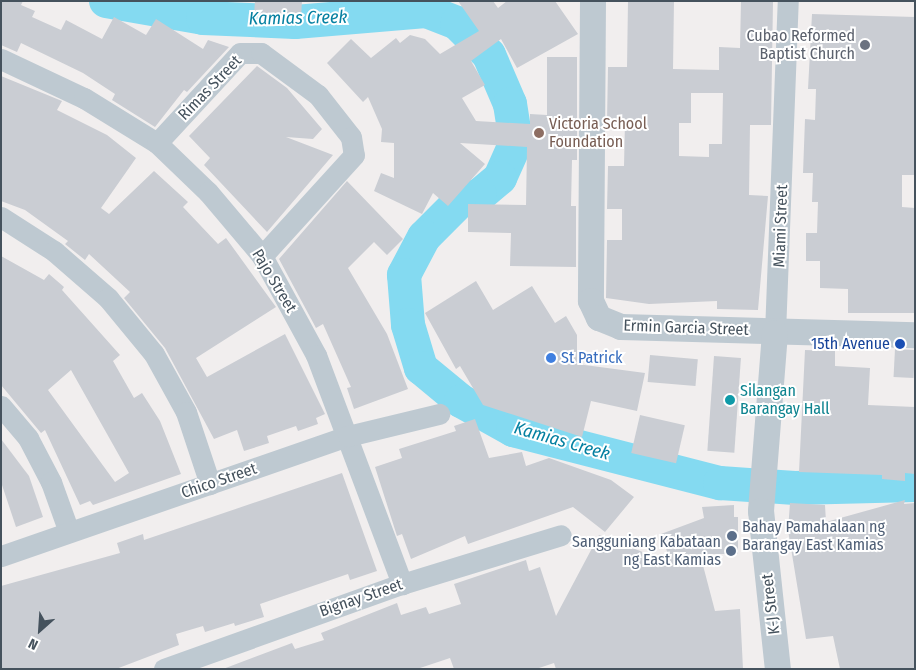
<!DOCTYPE html>
<html>
<head>
<meta charset="utf-8">
<style>
	body { margin:0 }
	#map { position:relative; width:916px; height:670px; overflow:hidden; background:#f1eeee; font-family:"Fira Sans Condensed",sans-serif }
	div>[style] { position:absolute }
	.river>* { height:34px; margin:-17px; padding:0 17px; transform-origin:17px; border-radius:17px; background:#84daf1 }
	.building>* { inset:0; background:#cacdd3; transform-origin:0 0 }
	.minor>* { height:21px; margin:-10.5px; padding:0 10.5px; transform-origin:10.5px; border-radius:10.5px; background:#bec9d1 }
	.tertiary>* { height:26px; margin:-13px; padding:0 13px; transform-origin:13px; border-radius:13px; background:#bec9d1 }
	.dots>* { width:14px; height:14px; translate:-50% -50%; box-sizing:border-box; border:2px solid #fff; border-radius:50% }
	span { translate:-50% -50%; white-space:nowrap; text-align:center; line-height:1.15; -webkit-text-stroke:4px #fff; paint-order:stroke }
	.worship-label { font-size:16px; color:#5b616d }
	.right { translate:-100% -50%; text-align:right }
	.street-label { font-size:16px; color:#45525d }
	.education-label { font-size:16px; color:#785e54 }
	.left { translate:0 -50%; text-align:left }
	.transit-label { font-size:16px; color:#164399 }
	.shop-label { font-size:16px; color:#366cbe }
	.culture-label { font-size:16px; color:#0d838f }
	.service-label { font-size:16px; color:#4e5e75 }
	.water-label { font-size:18px; color:#0580a1; font-style:italic }
	.frame { position:absolute; inset:0; border:2px solid #45525d; pointer-events:none }
	.north { position:absolute; left:15px; top:605px; width:50px; height:50px; -webkit-text-stroke:4px #fff; paint-order:stroke; rotate:206deg; font-size:14px; font-weight:700; line-height:20px; text-align:center; color:#45525d }
	.north::after { content:''; display:block; margin:auto; width:18px; height:22px; background:#45525d; clip-path:polygon(50% 0,100% 100%,50% 72%,0 100%) }
</style>
</head>
<body>
<div id="map">
	<div class="river">
		<div style="left:106px;top:1px;width:98px;rotate:9.9deg"></div>
		<div style="left:203px;top:18px;width:92px;rotate:2.5deg"></div>
		<div style="left:295px;top:22px;width:131px;rotate:-4.8deg"></div>
		<div style="left:426px;top:11px;width:33px;rotate:21deg"></div>
		<div style="left:457px;top:23px;width:45px;rotate:45deg"></div>
		<div style="left:489px;top:55px;width:53px;rotate:66.8deg"></div>
		<div style="left:510px;top:104px;width:38px;rotate:81deg"></div>
		<div style="left:516px;top:142px;width:39px;rotate:114deg"></div>
		<div style="left:500px;top:178px;width:26px;rotate:140deg"></div>
		<div style="left:480px;top:195px;width:22px;rotate:162deg"></div>
		<div style="left:459px;top:202px;width:49px;rotate:135deg"></div>
		<div style="left:424px;top:237px;width:43px;rotate:117.8deg"></div>
		<div style="left:404px;top:275px;width:50px;rotate:85.4deg"></div>
		<div style="left:408px;top:325px;width:45px;rotate:73.2deg"></div>
		<div style="left:421px;top:368px;width:52px;rotate:39.5deg"></div>
		<div style="left:461px;top:401px;width:60px;rotate:29.1deg"></div>
		<div style="left:513px;top:430px;width:214px;rotate:14.4deg"></div>
		<div style="left:720px;top:483px;width:75px;rotate:3.8deg"></div>
		<div style="left:795px;top:488px;width:120px;rotate:-1.4deg"></div>
	</div>
	<div class="building">
		<div style="clip-path:polygon(1px 1px,23px 1px,21px 5px,35px 11px,32px 17px,61px 30px,66px 20px,102px 39px,114px 17px,146px 35px,156px 19px,203px 49px,208px 40px,229px 47px,187px 92px,184px 90px,155px 127px,112px 100px,115px 94px,83px 73px,21px 43px,17px 52px,1px 45px)"></div>
		<div style="clip-path:polygon(255px 1px,302px 1px,301px 18px,254px 15px)"></div>
		<div style="clip-path:polygon(458px 1px,493px 1px,498px 8px,507px 1px,555px 1px,578px 34px,517px 68px,501px 39px,471px 61px,485px 85px,462px 98px,476px 121px,530px 124px,530px 114px,547px 115px,547px 57px,577px 57px,577px 160px,572px 160px,571px 206px,576px 206px,576px 267px,510px 266px,511px 233px,468px 232px,468px 204px,526px 205px,527px 147px,460px 143px,485px 164px,448px 206px,433px 193px,422px 214px,374px 191px,381px 173px,394px 178px,394px 143px,381px 142px,382px 129px,368px 97px,363px 102px,327px 63px,351px 39px,371px 58px,396px 38px,400px 43px,410px 35px,425px 39px,440px 54px,479px 31px)"></div>
		<div style="clip-path:polygon(evenodd,628px 1px,674px 1px,673px 69px,719px 70px,719px 47px,740px 48px,741px 1px,773px 1px,771px 125px,750px 125px,749px 195px,768px 196px,758px 310px,717px 309px,717px 301px,649px 304px,606px 298px,607px 240px,622px 240px,622px 209px,607px 209px,608px 166px,624px 166px,625px 122px,607px 121px,608px 67px,627px 67px,628px 1px,691px 93px,723px 93px,722px 144px,709px 144px,709px 157px,679px 156px,679px 123px,691px 123px,691px 93px)"></div>
		<div style="clip-path:polygon(812px 14px,915px 17px,915px 175px,902px 175px,902px 207px,915px 208px,915px 313px,848px 313px,848px 289px,820px 288px,820px 261px,806px 261px,806px 233px,817px 233px,818px 202px,812px 202px,813px 173px,803px 173px,805px 119px,815px 120px,816px 89px,808px 89px)"></div>
		<div style="clip-path:polygon(257px 66px,287px 88px,322px 129px,313px 139px,286px 137px,333px 155px,267px 232px,204px 165px,210px 158px,189px 136px)"></div>
		<div style="clip-path:polygon(1px 76px,62px 101px,57px 110px,107px 135px,136px 158px,101px 208px,109px 214px,154px 171px,188px 202px,183px 207px,218px 244px,226px 238px,276px 307px,196px 358px,207px 377px,285px 334px,325px 414px,316px 418px,318px 424px,298px 431px,296px 426px,267px 436px,269px 443px,244px 451px,237px 430px,214px 439px,165px 348px,124px 298px,130px 292px,89px 254px,85px 260px,65px 244px,68px 241px,25px 210px,1px 201px)"></div>
		<div style="clip-path:polygon(347px 181px,403px 239px,387px 255px,374px 242px,348px 268px,387px 334px,408px 389px,354px 409px,347px 388px,351px 387px,323px 324px,316px 328px,279px 259px)"></div>
		<div style="clip-path:polygon(evenodd,1px 256px,44px 280px,49px 274px,64px 287px,62px 290px,120px 355px,113px 361px,134px 398px,142px 393px,160px 421px,181px 474px,93px 505px,90px 501px,80px 505px,45px 430px,41px 433px,1px 385px,1px 256px,71px 370px,129px 473px,115px 482px,48px 390px,71px 370px)"></div>
		<div style="clip-path:polygon(476px 281px,493px 310px,532px 286px,555px 323px,566px 316px,577px 335px,577px 364px,645px 373px,637px 411px,591px 401px,582px 437px,483px 405px,460px 366px,456px 369px,425px 313px)"></div>
		<div style="left:895px;top:349px;width:20px;height:28px;rotate:3deg"></div>
		<div style="clip-path:polygon(805px 350px,835px 351px,835px 366px,870px 368px,868px 405px,915px 407px,915px 474px,905px 473px,905px 481px,882px 479px,882px 475px,799px 472px)"></div>
		<div style="left:650px;top:355px;width:48px;height:27px;rotate:5deg"></div>
		<div style="left:714px;top:356px;width:27px;height:95px;rotate:4deg"></div>
		<div style="left:640px;top:415px;width:46px;height:39px;rotate:13deg"></div>
		<div style="clip-path:polygon(475px 419px,489px 458px,522px 452px,526px 466px,549px 458px,611px 480px,634px 497px,605px 532px,573px 507px,468px 544px,465px 536px,411px 559px,402px 534px,397px 536px,375px 467px,402px 458px,399px 449px,456px 431px,454px 426px)"></div>
		<div style="clip-path:polygon(1px 439px,29px 476px,43px 517px,16px 527px,1px 482px)"></div>
		<div style="clip-path:polygon(342px 473px,377px 571px,350px 580px,348px 574px,260px 604px,264px 617px,235px 626px,234px 623px,205px 632px,203px 626px,176px 634px,179px 645px,116px 669px,1px 669px,1px 586px,120px 553px,117px 543px,143px 534px,144px 540px)"></div>
		<div style="clip-path:polygon(905px 500px,904px 504px,915px 503px,914px 669px,840px 669px,833px 636px,806px 639px,788px 530px,790px 503px,825px 505px,826px 522px)"></div>
		<div style="clip-path:polygon(734px 505px,734px 517px,738px 517px,738px 554px,700px 554px,715px 611px,740px 609px,743px 669px,556px 669px,554px 663px,536px 669px,454px 669px,450px 658px,417px 669px,223px 669px,292px 643px,295px 649px,324px 640px,321px 633px,397px 603px,401px 615px,426px 607px,429px 614px,461px 604px,454px 584px,526px 560px,529px 571px,540px 567px,556px 616px,599px 535px,671px 563px,661px 534px,704px 518px,702px 507px)"></div>
	</div>
	<div class="minor">
		<div style="left:1px;top:59px;width:92px;rotate:25.2deg"></div>
		<div style="left:84px;top:98px;width:86px;rotate:31.7deg"></div>
		<div style="left:157px;top:143px;width:71px;rotate:43.9deg"></div>
		<div style="left:208px;top:192px;width:84px;rotate:49.8deg"></div>
		<div style="left:262px;top:256px;width:113px;rotate:61.4deg"></div>
		<div style="left:316px;top:355px;width:245px;rotate:69.4deg"></div>
		<div style="left:157px;top:143px;width:122px;rotate:-47.3deg"></div>
		<div style="left:240px;top:53px;width:21px"></div>
		<div style="left:261px;top:53px;width:71px;rotate:36.4deg"></div>
		<div style="left:318px;top:95px;width:53px;rotate:51.8deg"></div>
		<div style="left:351px;top:137px;width:18px;rotate:81deg"></div>
		<div style="left:354px;top:155px;width:137px;rotate:132.3deg"></div>
		<div style="left:1px;top:217px;width:63px;rotate:32.7deg"></div>
		<div style="left:54px;top:251px;width:72px;rotate:41deg"></div>
		<div style="left:108px;top:298px;width:72px;rotate:50.6deg"></div>
		<div style="left:154px;top:354px;width:66px;rotate:61.1deg"></div>
		<div style="left:186px;top:412px;width:76px;rotate:71.6deg"></div>
		<div style="left:775px;top:333px;width:332px;rotate:-87.8deg"></div>
		<div style="left:1px;top:406px;width:42px;rotate:49.8deg"></div>
		<div style="left:28px;top:438px;width:50px;rotate:62.4deg"></div>
		<div style="left:51px;top:482px;width:53px;rotate:70.2deg"></div>
		<div style="left:1px;top:556px;width:367px;rotate:-19.1deg"></div>
		<div style="left:348px;top:436px;width:94px;rotate:-13.6deg"></div>
		<div style="left:164px;top:669px;width:253px;rotate:-19.7deg"></div>
		<div style="left:402px;top:584px;width:166px;rotate:-17.1deg"></div>
	</div>
	<div class="tertiary">
		<div style="left:593px;top:1px;width:300px;rotate:90.4deg"></div>
		<div style="left:591px;top:301px;width:19px;rotate:65deg"></div>
		<div style="left:599px;top:318px;width:24px;rotate:22deg"></div>
		<div style="left:621px;top:327px;width:294px;rotate:1.6deg"></div>
		<div style="left:775px;top:333px;width:179px;rotate:94.5deg"></div>
		<div style="left:761px;top:511px;width:159px;rotate:83.9deg"></div>
	</div>
	<div class="dots">
		<div style="left:865px;top:45px;background:#6b7280"></div>
		<div style="left:539px;top:133px;background:#8d6e63"></div>
		<div style="left:900px;top:344px;background:#1a4fb4"></div>
		<div style="left:551px;top:358px;background:#3f7fe0"></div>
		<div style="left:730px;top:400px;background:#0f9aa8"></div>
		<div style="left:732px;top:536px;background:#5c6f8a"></div>
		<div style="left:731px;top:551px;background:#5c6f8a"></div>
	</div>
	<div class="worship-label">
		<span class="right" style="left:855px;top:45px">Cubao Reformed<br>Baptist Church</span>
	</div>
	<div class="street-label">
		<span style="left:210px;top:88px;rotate:-46deg">Rimas Street</span>
		<span style="left:781px;top:226px;rotate:-88deg">Miami Street</span>
		<span style="left:274px;top:281px;rotate:59deg">Pajo Street</span>
		<span style="left:686px;top:328px;rotate:2deg">Ermin Garcia Street</span>
		<span style="left:219px;top:481px;rotate:-19deg">Chico Street</span>
		<span style="left:361px;top:598px;rotate:-19deg">Bignay Street</span>
		<span style="left:771px;top:604px;rotate:-97deg">K-J Street</span>
	</div>
	<div class="education-label">
		<span class="left" style="left:549px;top:133px">Victoria School<br>Foundation</span>
	</div>
	<div class="transit-label">
		<span class="right" style="left:890px;top:344px">15th Avenue</span>
	</div>
	<div class="shop-label">
		<span class="left" style="left:561px;top:358px">St Patrick</span>
	</div>
	<div class="culture-label">
		<span class="left" style="left:740px;top:400px">Silangan<br>Barangay Hall</span>
	</div>
	<div class="service-label">
		<span class="left" style="left:742px;top:536px">Bahay Pamahalaan ng<br>Barangay East Kamias</span>
		<span class="right" style="left:721px;top:551px">Sangguniang Kabataan<br>ng East Kamias</span>
	</div>
	<div class="water-label">
		<span style="left:298px;top:18px;rotate:-1deg">Kamias Creek</span>
		<span style="left:562px;top:441px;rotate:16deg">Kamias Creek</span>
	</div>
	<div class="frame"></div>
	<div class="north">N</div>
</div>
</body>
</html>
